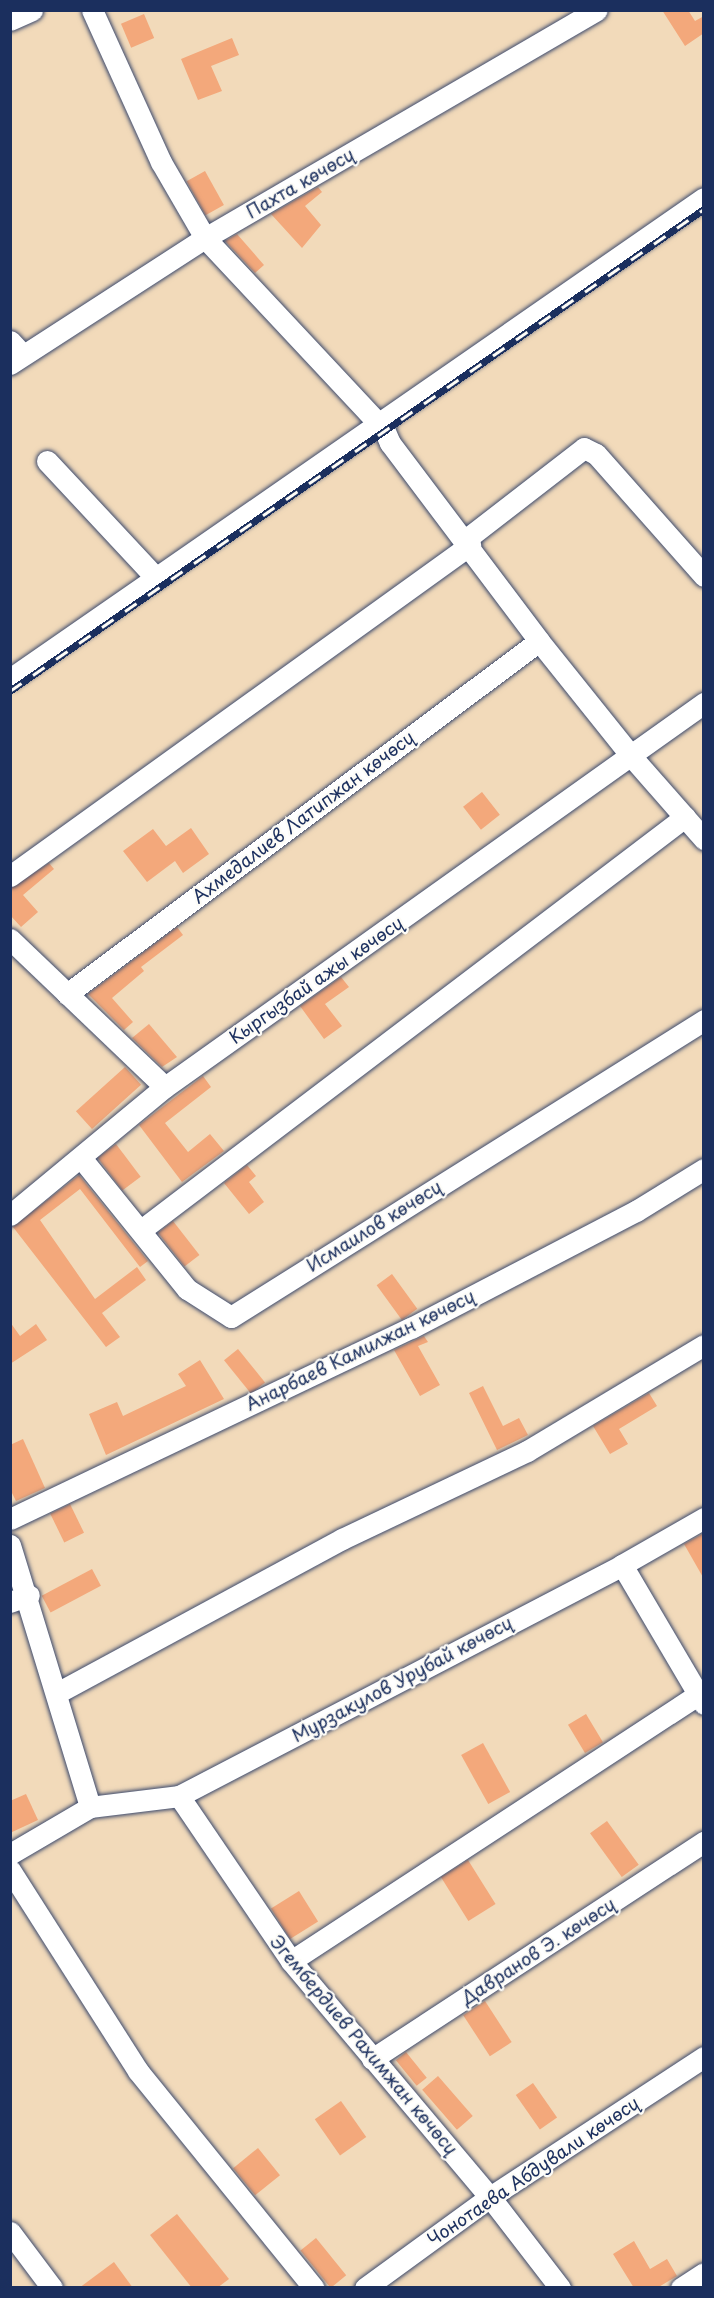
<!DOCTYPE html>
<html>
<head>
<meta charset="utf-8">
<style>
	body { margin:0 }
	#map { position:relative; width:714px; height:2298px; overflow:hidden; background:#f2daba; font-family:"Playpen Sans",sans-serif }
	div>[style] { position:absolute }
	.building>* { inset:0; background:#f3a87b; transform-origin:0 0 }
	.roads { filter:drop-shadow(0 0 2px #3b496c) drop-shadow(0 0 2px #3b496c) }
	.minor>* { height:21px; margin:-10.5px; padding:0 10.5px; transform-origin:10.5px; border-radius:10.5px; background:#fff }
	.rail>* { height:7px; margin-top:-3.5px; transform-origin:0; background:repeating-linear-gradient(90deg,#fdfcf7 0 14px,#1b2f5e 0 28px); box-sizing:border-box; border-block:2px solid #1b2f5e }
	span { translate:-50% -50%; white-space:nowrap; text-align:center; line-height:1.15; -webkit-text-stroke:4.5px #fdfcf7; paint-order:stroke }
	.street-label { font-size:18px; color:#1b2f5e }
	.frame { position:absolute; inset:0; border:12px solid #1b2f5e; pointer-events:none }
</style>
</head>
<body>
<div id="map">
	<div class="building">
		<div style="clip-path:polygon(662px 10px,688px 10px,695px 21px,704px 16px,704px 33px,685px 46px)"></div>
		<div style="left:144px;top:14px;width:26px;height:25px;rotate:67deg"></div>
		<div style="clip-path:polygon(232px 38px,239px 55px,211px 66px,222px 91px,198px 100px,181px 59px)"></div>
		<div style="left:205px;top:171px;width:39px;height:21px;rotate:61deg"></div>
		<div style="clip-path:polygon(318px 187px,322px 192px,305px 206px,321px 225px,302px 248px,271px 214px)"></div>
		<div style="clip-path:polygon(237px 234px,264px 265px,255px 273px,225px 241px)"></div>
		<div style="left:482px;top:792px;width:29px;height:24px;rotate:52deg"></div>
		<div style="clip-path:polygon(191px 828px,209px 854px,183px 873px,175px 861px,147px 882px,123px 851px,153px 829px,166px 846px)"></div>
		<div style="clip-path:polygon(49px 863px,54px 869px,23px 895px,38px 912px,21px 927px,10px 915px,10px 889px)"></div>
		<div style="clip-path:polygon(177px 927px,183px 935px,141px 967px,144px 971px,112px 998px,133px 1022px,124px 1030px,88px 994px)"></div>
		<div style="clip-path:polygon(341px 977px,349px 987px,325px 1004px,342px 1026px,324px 1039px,300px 1006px)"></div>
		<div style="clip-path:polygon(149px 1024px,177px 1057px,162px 1067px,132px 1038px)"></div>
		<div style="left:125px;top:1067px;width:24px;height:66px;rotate:48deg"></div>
		<div style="clip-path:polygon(203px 1076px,211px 1087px,165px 1123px,188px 1152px,210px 1134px,224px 1151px,182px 1182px,139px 1125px)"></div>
		<div style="left:116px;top:1144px;width:41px;height:23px;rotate:53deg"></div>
		<div style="clip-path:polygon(247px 1165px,256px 1176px,249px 1182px,264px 1202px,249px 1214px,224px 1183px)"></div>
		<div style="clip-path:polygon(79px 1175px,148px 1261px,140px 1267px,80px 1189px,40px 1220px,95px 1299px,137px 1267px,146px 1280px,102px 1313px,120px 1337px,106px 1347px,13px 1227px)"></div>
		<div style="left:173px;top:1221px;width:43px;height:19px;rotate:52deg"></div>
		<div style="left:392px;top:1274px;width:43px;height:19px;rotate:54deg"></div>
		<div style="clip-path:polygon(10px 1322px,20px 1336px,36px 1324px,47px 1340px,10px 1364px)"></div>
		<div style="clip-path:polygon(424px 1336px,428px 1342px,418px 1346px,440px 1385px,420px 1396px,394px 1350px)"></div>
		<div style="left:238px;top:1349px;width:43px;height:18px;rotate:51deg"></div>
		<div style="clip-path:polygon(200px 1360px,224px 1399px,106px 1455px,89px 1414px,117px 1402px,123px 1416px,186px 1386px,178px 1374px)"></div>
		<div style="clip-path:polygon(483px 1386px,503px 1426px,519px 1418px,528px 1435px,497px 1450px,469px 1393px)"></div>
		<div style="clip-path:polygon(649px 1393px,657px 1406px,619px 1429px,628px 1444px,610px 1454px,593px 1426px)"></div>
		<div style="clip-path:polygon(23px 1439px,45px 1488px,16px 1501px,10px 1489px,10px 1445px)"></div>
		<div style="left:70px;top:1504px;width:32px;height:22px;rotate:64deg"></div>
		<div style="clip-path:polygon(704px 1533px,704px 1579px,684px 1544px)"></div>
		<div style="left:92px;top:1569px;width:19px;height:57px;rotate:62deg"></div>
		<div style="left:586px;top:1714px;width:33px;height:21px;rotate:59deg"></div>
		<div style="left:483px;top:1743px;width:56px;height:25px;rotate:61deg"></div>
		<div style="clip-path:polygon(26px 1794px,38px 1820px,10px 1833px,10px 1801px)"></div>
		<div style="left:607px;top:1821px;width:54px;height:21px;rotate:54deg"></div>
		<div style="left:468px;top:1860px;width:52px;height:32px;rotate:58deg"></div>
		<div style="left:299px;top:1891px;width:36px;height:33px;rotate:58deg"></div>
		<div style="left:485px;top:2001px;width:49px;height:26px;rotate:57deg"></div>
		<div style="left:406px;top:2052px;width:33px;height:13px;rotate:51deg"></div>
		<div style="left:438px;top:2076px;width:53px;height:21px;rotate:49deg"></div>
		<div style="left:533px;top:2083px;width:42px;height:21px;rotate:55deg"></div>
		<div style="left:341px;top:2101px;width:44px;height:32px;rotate:55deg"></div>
		<div style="left:258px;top:2148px;width:35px;height:32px;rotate:51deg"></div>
		<div style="clip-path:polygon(177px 2214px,229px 2279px,217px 2288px,192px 2288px,150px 2235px)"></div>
		<div style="left:316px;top:2238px;width:48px;height:20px;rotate:51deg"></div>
		<div style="clip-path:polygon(634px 2241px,650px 2269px,667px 2259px,677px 2276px,657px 2288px,634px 2288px,613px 2254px)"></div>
		<div style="clip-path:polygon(114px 2262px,133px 2288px,79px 2288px)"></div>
	</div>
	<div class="roads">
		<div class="minor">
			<div style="left:92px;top:10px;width:167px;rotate:65.6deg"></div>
			<div style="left:161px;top:162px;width:88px;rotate:59.9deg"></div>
			<div style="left:205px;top:238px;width:262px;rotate:46.9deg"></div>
			<div style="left:384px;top:429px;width:15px;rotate:67deg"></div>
			<div style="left:390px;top:443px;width:248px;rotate:53deg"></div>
			<div style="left:539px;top:641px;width:147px;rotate:51.3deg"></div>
			<div style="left:631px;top:756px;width:111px;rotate:48.7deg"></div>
			<div style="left:10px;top:20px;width:24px;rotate:-24deg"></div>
			<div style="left:10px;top:341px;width:19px;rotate:47deg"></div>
			<div style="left:10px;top:364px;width:232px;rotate:-32.9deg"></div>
			<div style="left:205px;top:238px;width:453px;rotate:-30.2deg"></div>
			<div style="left:47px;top:461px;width:160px;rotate:47deg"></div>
			<div style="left:465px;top:540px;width:150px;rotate:-37.7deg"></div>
			<div style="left:584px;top:448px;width:13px;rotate:27deg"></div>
			<div style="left:596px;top:454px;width:163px;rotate:48.5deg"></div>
			<div style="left:10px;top:679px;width:844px;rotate:-34.73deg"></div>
			<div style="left:10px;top:876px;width:567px;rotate:-35.74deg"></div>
			<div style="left:10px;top:939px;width:214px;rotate:43.7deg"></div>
			<div style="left:67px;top:994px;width:589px;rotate:-36.79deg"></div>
			<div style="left:82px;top:1159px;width:167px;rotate:51.1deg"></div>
			<div style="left:187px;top:1289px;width:52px;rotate:32.5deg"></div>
			<div style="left:231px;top:1317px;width:559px;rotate:-32.12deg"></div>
			<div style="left:10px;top:1215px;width:201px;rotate:-39.6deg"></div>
			<div style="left:165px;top:1087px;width:662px;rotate:-35.47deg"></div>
			<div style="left:141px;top:1230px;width:683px;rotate:-37.21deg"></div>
			<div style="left:10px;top:1519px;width:444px;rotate:-25.5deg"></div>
			<div style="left:411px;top:1328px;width:254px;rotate:-27.5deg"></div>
			<div style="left:636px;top:1211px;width:80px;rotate:-31.7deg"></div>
			<div style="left:10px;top:1545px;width:274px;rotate:73deg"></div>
			<div style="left:622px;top:1565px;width:161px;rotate:59.5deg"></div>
			<div style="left:10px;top:1602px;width:20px;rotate:-20deg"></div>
			<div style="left:57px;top:1693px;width:324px;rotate:-28.4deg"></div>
			<div style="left:342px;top:1539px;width:205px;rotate:-25.4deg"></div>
			<div style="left:527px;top:1451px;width:206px;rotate:-30.9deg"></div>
			<div style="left:179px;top:1796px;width:199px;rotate:55.8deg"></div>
			<div style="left:291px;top:1961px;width:309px;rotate:49.9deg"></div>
			<div style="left:490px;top:2197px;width:115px;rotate:52.4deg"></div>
			<div style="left:10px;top:1854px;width:93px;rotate:-30.4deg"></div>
			<div style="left:90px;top:1807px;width:90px;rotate:-7deg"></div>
			<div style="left:179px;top:1796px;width:500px;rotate:-27.5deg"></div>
			<div style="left:622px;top:1565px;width:95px;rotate:-29.8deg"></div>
			<div style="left:10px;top:1870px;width:238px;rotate:57.5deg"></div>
			<div style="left:138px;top:2071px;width:279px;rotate:51deg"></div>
			<div style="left:291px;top:1961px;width:486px;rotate:-33.2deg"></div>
			<div style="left:372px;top:2059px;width:397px;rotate:-33.2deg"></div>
			<div style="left:10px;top:2232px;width:70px;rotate:53.1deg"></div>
			<div style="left:365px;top:2288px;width:155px;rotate:-36.1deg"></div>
			<div style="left:490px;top:2197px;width:256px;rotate:-33.2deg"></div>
			<div style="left:681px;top:2288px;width:27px;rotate:-33deg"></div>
		</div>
	</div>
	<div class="rail">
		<div style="left:10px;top:691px;width:845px;rotate:-34.78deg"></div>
	</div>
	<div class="street-label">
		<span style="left:300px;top:183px;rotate:-30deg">Пахта көчөсү</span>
		<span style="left:303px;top:817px;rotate:-37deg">Ахмедалиев Латипжан көчөсү</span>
		<span style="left:316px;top:980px;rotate:-35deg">Кыргызбай ажы көчөсү</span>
		<span style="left:374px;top:1226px;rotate:-32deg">Исмаилов көчөсү</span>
		<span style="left:360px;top:1350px;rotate:-26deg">Анарбаев Камилжан көчөсү</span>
		<span style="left:402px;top:1679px;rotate:-28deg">Мурзакулов Урубай көчөсү</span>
		<span style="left:538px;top:1951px;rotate:-33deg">Давранов Э. көчөсү</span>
		<span style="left:364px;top:2045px;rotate:50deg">Эгембердиев Рахимжан көчөсү</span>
		<span style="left:533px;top:2171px;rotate:-34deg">Чонотаева Абдували көчөсү</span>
	</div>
	<div class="frame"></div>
</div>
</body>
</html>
